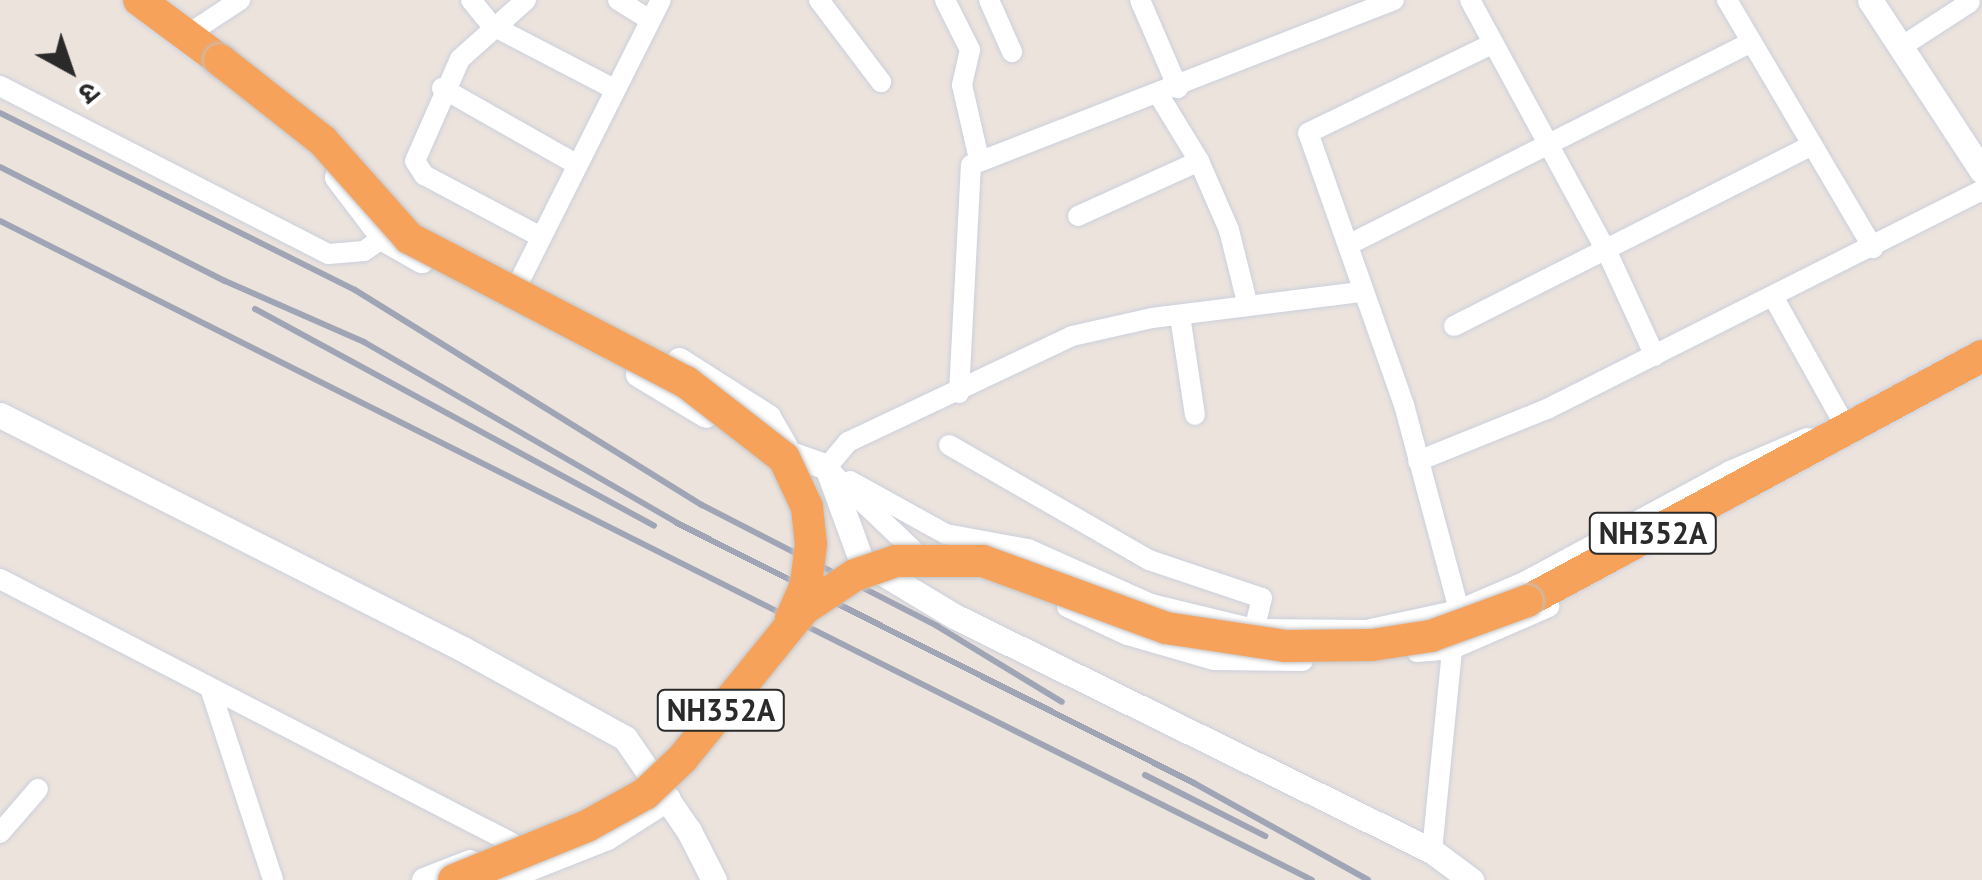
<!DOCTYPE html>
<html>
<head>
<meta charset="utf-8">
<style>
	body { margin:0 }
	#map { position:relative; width:1982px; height:880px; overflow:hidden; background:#ece3dd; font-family:"PT Sans","Noto Sans Devanagari",sans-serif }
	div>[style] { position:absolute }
	.roads { filter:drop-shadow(0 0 2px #cbd0dc) drop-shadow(0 0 2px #cbd0dc) }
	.minor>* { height:20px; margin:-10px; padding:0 10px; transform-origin:10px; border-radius:10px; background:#fff }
	.tertiary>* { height:25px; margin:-12.5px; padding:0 12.5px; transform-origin:12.5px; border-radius:12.5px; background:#fff }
	.trunk>* { height:32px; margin:-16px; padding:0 16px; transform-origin:16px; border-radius:16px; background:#f6a25a }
	.rail>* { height:6px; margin:-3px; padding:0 3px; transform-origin:3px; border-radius:3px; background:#9fa5b5 }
	.bridges { filter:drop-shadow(0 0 2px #c3c3c3) drop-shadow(0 0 2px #c3c3c3) }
	.trunk-bridge>* { height:32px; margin:-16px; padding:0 16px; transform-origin:16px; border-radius:16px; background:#f6a25a }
	span { translate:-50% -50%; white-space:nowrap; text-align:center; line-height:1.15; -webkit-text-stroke:9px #fff; paint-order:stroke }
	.shield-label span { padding:2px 8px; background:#fff; border:2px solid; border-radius:8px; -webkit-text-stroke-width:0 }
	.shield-label { font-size:30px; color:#2a2a2a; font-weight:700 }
	.north { position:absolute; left:20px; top:20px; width:100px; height:100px; -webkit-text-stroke:8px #fff; paint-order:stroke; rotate:140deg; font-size:28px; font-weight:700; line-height:40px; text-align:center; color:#2a2a2a }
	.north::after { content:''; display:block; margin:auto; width:35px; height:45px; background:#2a2a2a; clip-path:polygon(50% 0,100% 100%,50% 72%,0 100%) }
</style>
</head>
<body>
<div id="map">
	<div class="roads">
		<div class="minor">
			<div style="left:471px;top:0;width:32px;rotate:51deg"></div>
			<div style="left:491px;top:25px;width:139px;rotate:27.5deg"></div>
			<div style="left:526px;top:0;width:89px;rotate:138.2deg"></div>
			<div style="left:460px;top:59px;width:111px;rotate:113.8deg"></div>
			<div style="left:415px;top:161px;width:17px;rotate:57deg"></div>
			<div style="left:424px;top:175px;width:130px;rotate:27.9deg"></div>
			<div style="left:618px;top:0;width:38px;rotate:32deg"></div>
			<div style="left:819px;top:0;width:103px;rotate:52.9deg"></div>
			<div style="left:945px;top:0;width:56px;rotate:63.4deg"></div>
			<div style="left:970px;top:50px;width:36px;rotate:103deg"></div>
			<div style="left:962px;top:85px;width:76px;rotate:77.1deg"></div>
			<div style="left:989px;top:0;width:57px;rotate:66.1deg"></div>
			<div style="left:1140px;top:0;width:96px;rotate:66.6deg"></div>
			<div style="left:1470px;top:0;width:289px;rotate:61.5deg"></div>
			<div style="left:1608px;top:254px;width:112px;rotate:65.3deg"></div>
			<div style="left:1727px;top:0;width:288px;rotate:59.5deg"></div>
			<div style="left:196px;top:29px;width:53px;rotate:-33.4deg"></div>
			<div style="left:1901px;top:47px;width:82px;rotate:-33.1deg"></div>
			<div style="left:0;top:86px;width:369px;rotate:27.1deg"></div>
			<div style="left:329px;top:254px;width:35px;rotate:-5deg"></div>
			<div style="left:364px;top:251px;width:38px;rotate:-35deg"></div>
			<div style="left:442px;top:88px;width:154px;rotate:29.6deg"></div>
			<div style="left:1160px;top:97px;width:75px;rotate:58.6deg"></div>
			<div style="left:1199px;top:161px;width:75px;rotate:66.5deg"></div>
			<div style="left:1229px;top:230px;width:78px;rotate:76deg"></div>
			<div style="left:1078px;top:216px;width:133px;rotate:-24.4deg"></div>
			<div style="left:1348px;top:245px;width:449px;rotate:-26.7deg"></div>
			<div style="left:520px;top:280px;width:313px;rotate:-63.3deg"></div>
			<div style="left:1774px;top:298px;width:150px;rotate:60.9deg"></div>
			<div style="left:1180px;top:316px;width:100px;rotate:81.4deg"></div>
			<div style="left:1454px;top:326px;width:397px;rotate:-26.8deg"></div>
			<div style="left:959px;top:393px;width:228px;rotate:-87deg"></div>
			<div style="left:971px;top:165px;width:454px;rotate:-21.3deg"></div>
			<div style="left:949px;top:445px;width:231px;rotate:29.9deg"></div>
			<div style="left:1149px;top:560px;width:119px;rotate:18.6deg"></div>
			<div style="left:1262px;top:598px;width:32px;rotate:104deg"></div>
			<div style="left:1418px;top:461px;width:139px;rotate:-22deg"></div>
			<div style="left:1547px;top:409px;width:487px;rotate:-26.7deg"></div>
			<div style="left:827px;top:467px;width:33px;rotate:-50deg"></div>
			<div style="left:848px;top:442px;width:248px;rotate:-25.3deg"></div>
			<div style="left:1072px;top:336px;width:82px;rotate:-12.7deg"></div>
			<div style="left:1152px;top:318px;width:212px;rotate:-7.1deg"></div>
			<div style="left:831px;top:472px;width:131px;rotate:43.5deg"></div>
			<div style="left:850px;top:481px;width:110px;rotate:28.9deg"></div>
			<div style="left:946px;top:534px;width:83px;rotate:10.4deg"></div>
			<div style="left:1028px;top:549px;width:135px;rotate:24.1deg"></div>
			<div style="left:1151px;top:604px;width:106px;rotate:13.6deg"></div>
			<div style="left:1254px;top:629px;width:112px;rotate:0.5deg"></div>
			<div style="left:1366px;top:630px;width:95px;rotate:-12.1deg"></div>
			<div style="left:1459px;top:610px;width:71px;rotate:-23.3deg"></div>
			<div style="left:1524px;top:582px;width:234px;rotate:-28.3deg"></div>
			<div style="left:1730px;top:471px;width:84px;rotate:-23.2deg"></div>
			<div style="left:0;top:579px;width:578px;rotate:27.27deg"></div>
			<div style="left:1067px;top:607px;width:66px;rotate:25deg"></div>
			<div style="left:1127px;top:635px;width:91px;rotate:16deg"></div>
			<div style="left:1214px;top:660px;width:89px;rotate:0.6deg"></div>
			<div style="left:1459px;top:610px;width:212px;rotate:-105deg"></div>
			<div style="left:1404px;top:405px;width:288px;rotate:-109.4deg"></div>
			<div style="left:1308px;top:133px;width:204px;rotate:-25.8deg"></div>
			<div style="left:1417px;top:652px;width:35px;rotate:-5deg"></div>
			<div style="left:1452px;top:649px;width:106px;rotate:-23.4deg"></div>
			<div style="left:210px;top:688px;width:202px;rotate:71.8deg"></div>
			<div style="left:0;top:833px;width:58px;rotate:-49.2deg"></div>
			<div style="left:1432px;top:851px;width:203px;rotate:-84.3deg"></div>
		</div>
		<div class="tertiary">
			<div style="left:1870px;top:0;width:204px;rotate:56.8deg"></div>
			<div style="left:337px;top:177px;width:78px;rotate:52.8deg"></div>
			<div style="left:384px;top:239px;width:43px;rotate:29.6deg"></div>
			<div style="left:679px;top:360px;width:106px;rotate:32.6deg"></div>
			<div style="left:768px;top:417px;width:34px;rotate:60deg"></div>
			<div style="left:638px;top:374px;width:79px;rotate:31.1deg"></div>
			<div style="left:0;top:415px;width:519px;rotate:26.81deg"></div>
			<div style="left:463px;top:649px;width:185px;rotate:28.8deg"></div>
			<div style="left:625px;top:738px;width:113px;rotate:55.5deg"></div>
			<div style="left:689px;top:831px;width:55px;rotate:63deg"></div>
			<div style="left:771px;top:447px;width:59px;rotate:19.7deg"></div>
			<div style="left:827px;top:467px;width:99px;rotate:69.9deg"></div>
			<div style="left:861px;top:560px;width:111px;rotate:31deg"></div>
			<div style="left:956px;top:617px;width:530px;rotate:26.18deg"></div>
			<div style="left:1432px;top:851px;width:49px;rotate:36.6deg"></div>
			<div style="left:424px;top:880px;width:49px;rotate:-21.4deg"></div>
			<div style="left:499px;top:880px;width:116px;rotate:-21.7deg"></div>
			<div style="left:607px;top:837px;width:72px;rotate:-32.6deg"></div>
		</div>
		<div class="trunk">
			<div style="left:139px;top:0;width:101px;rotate:36.5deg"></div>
			<div style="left:1527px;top:601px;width:517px;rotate:-28.3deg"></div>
		</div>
	</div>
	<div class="rail">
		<div style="left:0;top:113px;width:397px;rotate:26.5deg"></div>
		<div style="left:355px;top:290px;width:408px;rotate:31.8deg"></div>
		<div style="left:702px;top:505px;width:264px;rotate:27.2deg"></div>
		<div style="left:937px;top:626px;width:146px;rotate:31.3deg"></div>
		<div style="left:0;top:167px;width:252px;rotate:26.9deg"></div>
		<div style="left:225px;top:281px;width:152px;rotate:23.7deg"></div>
		<div style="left:364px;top:342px;width:362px;rotate:30deg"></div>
		<div style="left:677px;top:523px;width:579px;rotate:26.7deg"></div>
		<div style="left:1194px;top:783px;width:199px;rotate:29.1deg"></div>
		<div style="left:0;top:221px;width:1468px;rotate:26.67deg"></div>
		<div style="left:255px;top:309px;width:454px;rotate:28.5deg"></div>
		<div style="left:1145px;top:775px;width:135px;rotate:26.9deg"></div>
	</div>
	<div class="bridges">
		<div class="trunk-bridge">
			<div style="left:220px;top:60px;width:131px;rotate:38.2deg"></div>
			<div style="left:323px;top:141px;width:130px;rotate:48.4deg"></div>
			<div style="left:409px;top:238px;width:312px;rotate:27.5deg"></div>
			<div style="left:686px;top:382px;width:124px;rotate:37.8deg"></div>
			<div style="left:784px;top:458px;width:54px;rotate:64.9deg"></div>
			<div style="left:807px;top:507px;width:37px;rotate:84deg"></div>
			<div style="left:811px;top:544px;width:41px;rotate:97deg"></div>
			<div style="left:806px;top:585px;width:37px;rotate:114deg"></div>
			<div style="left:454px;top:880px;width:144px;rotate:-22.1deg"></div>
			<div style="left:587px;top:826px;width:66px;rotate:-28.9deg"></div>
			<div style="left:645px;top:794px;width:51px;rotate:-43.4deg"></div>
			<div style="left:682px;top:759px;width:193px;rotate:-50.9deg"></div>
			<div style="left:804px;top:609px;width:61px;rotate:-33.7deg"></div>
			<div style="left:855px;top:575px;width:43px;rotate:-18.9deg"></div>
			<div style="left:896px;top:561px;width:87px"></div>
			<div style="left:983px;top:561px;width:195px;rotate:20.1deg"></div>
			<div style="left:1166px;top:628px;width:120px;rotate:8.6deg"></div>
			<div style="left:1285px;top:646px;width:87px;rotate:-0.7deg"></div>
			<div style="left:1372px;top:645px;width:60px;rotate:-8.7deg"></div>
			<div style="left:1431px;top:636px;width:102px;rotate:-20deg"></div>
		</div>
	</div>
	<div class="shield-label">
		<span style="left:1653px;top:533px">NH352A</span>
		<span style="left:721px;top:710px">NH352A</span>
	</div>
	<div class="north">उ</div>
</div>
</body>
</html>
